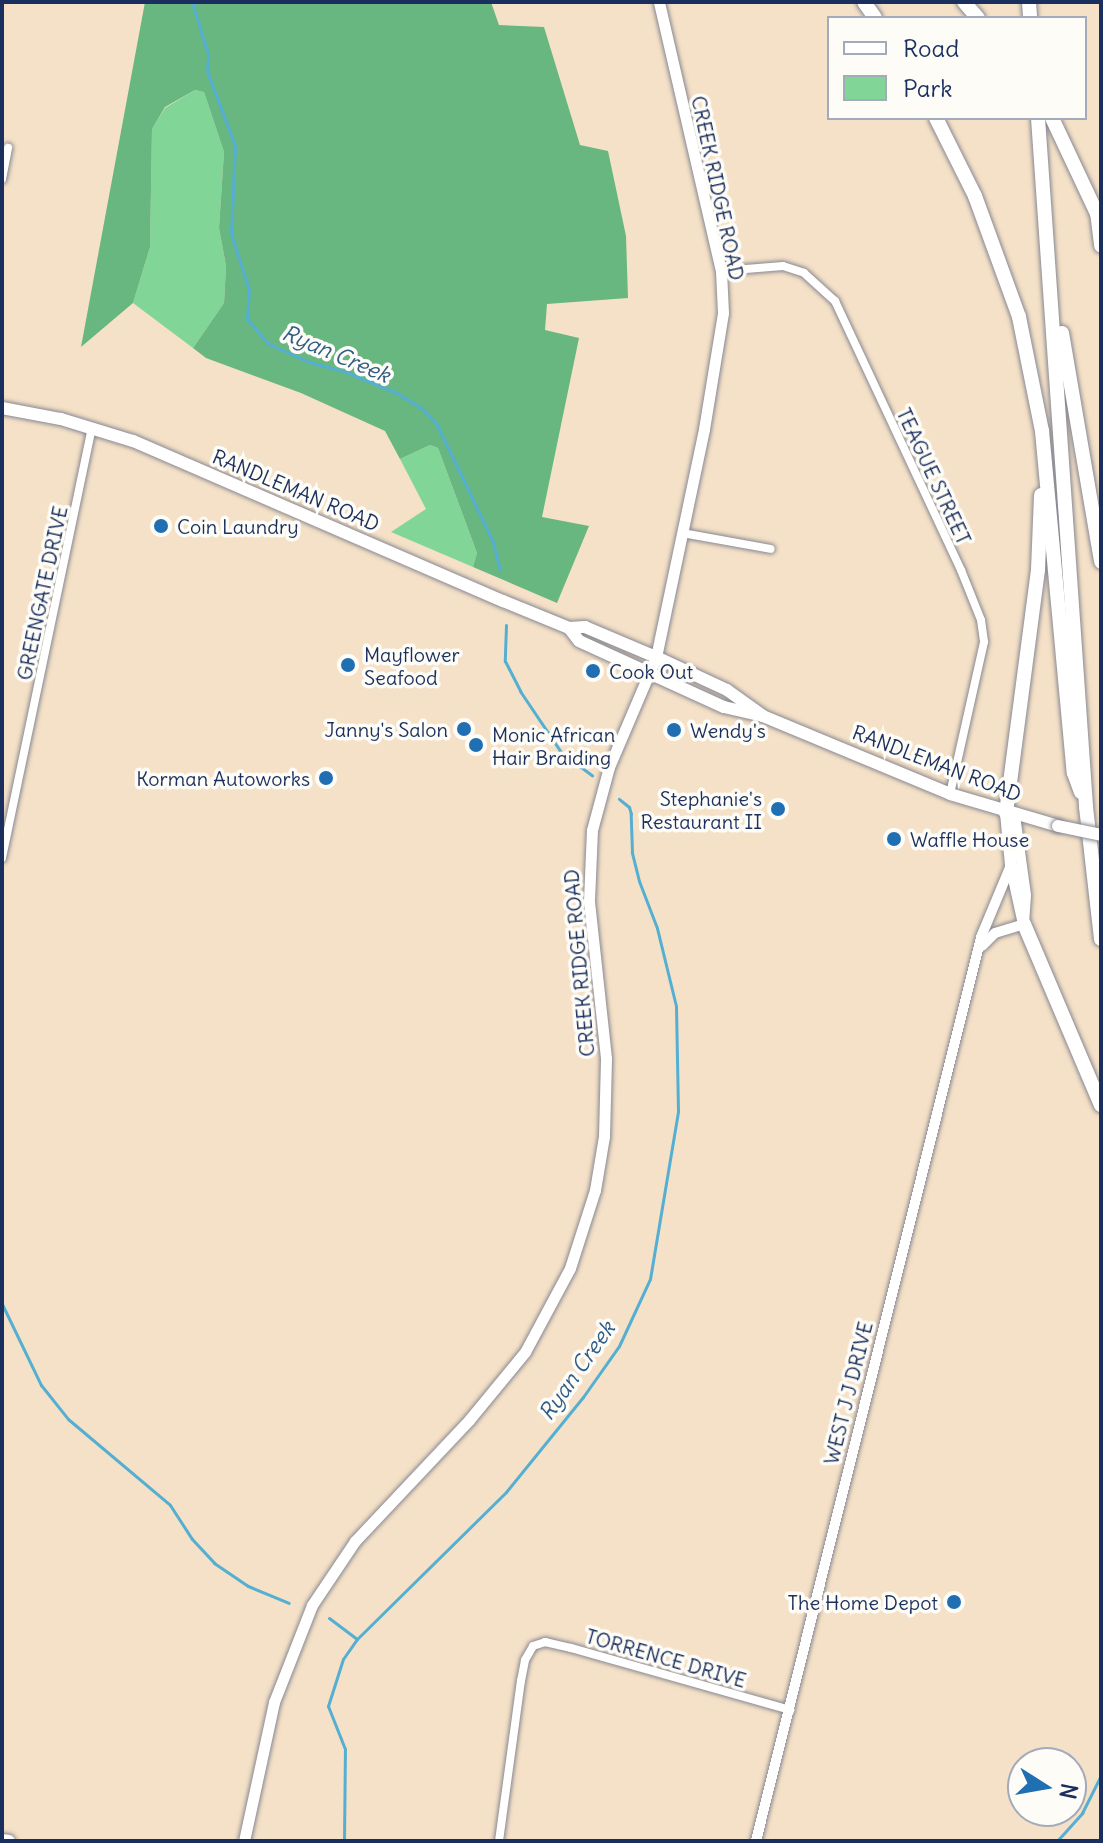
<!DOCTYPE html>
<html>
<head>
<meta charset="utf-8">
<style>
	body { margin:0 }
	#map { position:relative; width:1103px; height:1843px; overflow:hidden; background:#f5e1c7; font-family:Delius,sans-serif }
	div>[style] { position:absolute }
	.green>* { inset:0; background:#81d597 }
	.forest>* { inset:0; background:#68b680 }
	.stream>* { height:3px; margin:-1.5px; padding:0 1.5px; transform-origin:1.5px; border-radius:1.5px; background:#54afd2 }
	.roads { filter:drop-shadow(0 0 2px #888892) drop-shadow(0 0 2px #888892) }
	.minor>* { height:8px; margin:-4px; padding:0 4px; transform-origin:4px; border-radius:4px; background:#fff }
	.tertiary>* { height:10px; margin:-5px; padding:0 5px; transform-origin:5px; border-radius:5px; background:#fff }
	.secondary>* { height:11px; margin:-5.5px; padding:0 5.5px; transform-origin:5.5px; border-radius:5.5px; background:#fff }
	.primary>* { height:12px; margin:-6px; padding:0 6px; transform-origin:6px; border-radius:6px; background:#fff }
	.motorway>* { height:14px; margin:-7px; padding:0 7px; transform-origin:7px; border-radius:7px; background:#fff }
	.bridges { filter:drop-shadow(0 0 2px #888892) drop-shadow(0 0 2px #888892) }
	.primary-bridge>* { height:12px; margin:-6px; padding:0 6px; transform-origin:6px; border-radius:6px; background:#fff }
	.dots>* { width:22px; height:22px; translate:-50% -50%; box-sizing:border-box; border:4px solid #fdfcf7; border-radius:50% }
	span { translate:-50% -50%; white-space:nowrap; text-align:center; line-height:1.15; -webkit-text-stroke:7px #fdfcf7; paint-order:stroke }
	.street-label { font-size:20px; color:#1b2f5e }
	.poi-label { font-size:20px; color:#1b2f5e }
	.left { translate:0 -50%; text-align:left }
	.right { translate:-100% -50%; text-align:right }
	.water-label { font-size:22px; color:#2f5c87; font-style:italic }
	.frame { position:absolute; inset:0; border:4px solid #1b2f5e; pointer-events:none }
	.legend { position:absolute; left:827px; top:16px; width:260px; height:104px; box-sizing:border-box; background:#fdfcf7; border:2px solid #a3aaba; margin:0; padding:10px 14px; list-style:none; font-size:24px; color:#1b2f5e }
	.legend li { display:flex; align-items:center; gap:16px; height:40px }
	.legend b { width:40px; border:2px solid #a3aaba }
	.north { position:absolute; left:1007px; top:1747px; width:80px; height:80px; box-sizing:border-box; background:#fdfcf7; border:2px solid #a3aaba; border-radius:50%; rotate:101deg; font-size:22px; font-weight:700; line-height:32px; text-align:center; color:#1b2f5e }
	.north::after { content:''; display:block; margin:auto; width:28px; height:36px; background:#1f6fb2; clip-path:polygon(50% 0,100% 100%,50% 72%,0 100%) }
</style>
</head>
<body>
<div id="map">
	<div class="green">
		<div style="clip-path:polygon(195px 90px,204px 92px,224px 152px,219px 228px,226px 266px,224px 303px,193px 348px,133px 303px,150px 247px,152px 129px,165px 108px)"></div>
		<div style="clip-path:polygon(430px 445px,438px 448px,477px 553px,473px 567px,391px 532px,426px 509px,400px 459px)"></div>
	</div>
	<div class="forest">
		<div style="clip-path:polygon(145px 2px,491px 2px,499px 25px,544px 27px,580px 145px,608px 151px,626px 236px,628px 298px,547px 304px,545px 330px,579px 338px,542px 517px,589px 526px,557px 603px,473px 567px,477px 553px,438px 448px,430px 445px,400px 459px,385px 431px,301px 393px,206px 358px,193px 348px,224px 303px,226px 266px,219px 228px,224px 152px,204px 92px,195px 90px,165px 107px,152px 129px,150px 247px,133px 303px,81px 347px)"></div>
	</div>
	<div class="stream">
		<div style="left:192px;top:2px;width:54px;rotate:72.9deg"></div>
		<div style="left:208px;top:54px;width:17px;rotate:93deg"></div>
		<div style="left:207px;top:71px;width:80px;rotate:69.5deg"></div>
		<div style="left:235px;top:146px;width:87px;rotate:92.6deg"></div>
		<div style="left:231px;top:233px;width:60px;rotate:72.5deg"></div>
		<div style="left:249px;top:290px;width:29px;rotate:94deg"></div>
		<div style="left:247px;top:319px;width:33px;rotate:49deg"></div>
		<div style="left:269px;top:344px;width:44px;rotate:24.2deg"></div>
		<div style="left:309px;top:362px;width:38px;rotate:15deg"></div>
		<div style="left:346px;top:372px;width:55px;rotate:22.4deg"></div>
		<div style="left:397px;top:393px;width:32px;rotate:32deg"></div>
		<div style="left:424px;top:410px;width:20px;rotate:49deg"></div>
		<div style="left:437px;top:425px;width:130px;rotate:64.4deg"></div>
		<div style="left:493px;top:542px;width:29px;rotate:76deg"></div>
		<div style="left:506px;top:625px;width:36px;rotate:92deg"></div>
		<div style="left:505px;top:661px;width:34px;rotate:63deg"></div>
		<div style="left:520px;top:691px;width:73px;rotate:56.1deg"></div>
		<div style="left:561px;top:752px;width:39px;rotate:37deg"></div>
		<div style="left:2px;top:1304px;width:90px;rotate:64.3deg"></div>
		<div style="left:41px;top:1385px;width:43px;rotate:51.5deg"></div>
		<div style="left:68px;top:1419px;width:133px;rotate:40.1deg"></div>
		<div style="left:170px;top:1505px;width:40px;rotate:57.1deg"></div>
		<div style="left:192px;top:1539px;width:33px;rotate:47deg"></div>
		<div style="left:214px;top:1563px;width:41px;rotate:34.1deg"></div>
		<div style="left:248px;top:1586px;width:44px;rotate:22.5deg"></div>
		<div style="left:329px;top:1618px;width:35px;rotate:37deg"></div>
		<div style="left:344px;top:1841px;width:92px;rotate:-89.4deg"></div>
		<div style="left:345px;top:1749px;width:46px;rotate:-111.6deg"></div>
		<div style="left:328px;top:1706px;width:49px;rotate:-72.3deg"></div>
		<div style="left:343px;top:1659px;width:24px;rotate:-55deg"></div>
		<div style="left:357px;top:1639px;width:209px;rotate:-44.6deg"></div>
		<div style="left:506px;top:1492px;width:122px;rotate:-51deg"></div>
		<div style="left:583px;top:1397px;width:62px;rotate:-54.8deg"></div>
		<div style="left:619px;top:1346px;width:74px;rotate:-65.2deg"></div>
		<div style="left:650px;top:1279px;width:170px;rotate:-80.5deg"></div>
		<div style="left:678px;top:1111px;width:105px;rotate:-91.1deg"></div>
		<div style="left:676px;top:1006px;width:80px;rotate:-103.7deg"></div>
		<div style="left:657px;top:928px;width:50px;rotate:-111deg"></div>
		<div style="left:639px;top:881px;width:30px;rotate:-104deg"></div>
		<div style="left:632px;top:852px;width:38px;rotate:-92deg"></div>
		<div style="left:631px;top:814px;width:7px;rotate:-106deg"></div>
		<div style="left:629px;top:807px;width:13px;rotate:-141deg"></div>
		<div style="left:1057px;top:1841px;width:38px;rotate:-48deg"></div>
		<div style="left:1082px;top:1813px;width:42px;rotate:-63.4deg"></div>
	</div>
	<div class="roads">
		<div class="minor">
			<div style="left:2px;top:179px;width:32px;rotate:-79deg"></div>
			<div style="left:721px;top:271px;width:62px;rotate:-4.6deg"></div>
			<div style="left:783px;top:266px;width:22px;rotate:18deg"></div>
			<div style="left:804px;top:273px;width:42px;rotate:42.1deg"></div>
			<div style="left:835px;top:301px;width:297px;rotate:64.9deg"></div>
			<div style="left:961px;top:570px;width:54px;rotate:68.2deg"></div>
			<div style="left:981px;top:620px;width:22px;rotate:82deg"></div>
			<div style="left:984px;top:642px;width:156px;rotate:102.6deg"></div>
			<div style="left:682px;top:533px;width:90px;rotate:10.2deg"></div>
			<div style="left:2px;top:858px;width:439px;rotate:-78.2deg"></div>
			<div style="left:499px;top:1841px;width:162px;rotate:-82.2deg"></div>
			<div style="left:521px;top:1681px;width:21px;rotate:-79deg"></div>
			<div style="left:525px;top:1660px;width:16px;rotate:-60deg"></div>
			<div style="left:533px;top:1646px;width:13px;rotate:-18deg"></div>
			<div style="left:545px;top:1642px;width:27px;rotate:13deg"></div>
			<div style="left:571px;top:1648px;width:228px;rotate:15.8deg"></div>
		</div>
		<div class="tertiary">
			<div style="left:982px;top:946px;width:18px;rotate:-45deg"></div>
			<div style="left:995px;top:933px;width:30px;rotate:-17deg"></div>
			<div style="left:1024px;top:924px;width:29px;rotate:-86deg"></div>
			<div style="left:1026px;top:895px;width:80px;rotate:-97.9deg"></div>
			<div style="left:756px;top:1841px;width:932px;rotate:-76.02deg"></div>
			<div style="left:981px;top:937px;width:78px;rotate:-67.4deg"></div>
		</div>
		<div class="secondary">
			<div style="left:244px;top:1841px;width:142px;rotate:-77.8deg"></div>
			<div style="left:274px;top:1702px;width:104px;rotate:-68.6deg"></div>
			<div style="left:312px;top:1605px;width:77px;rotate:-56.1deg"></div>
			<div style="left:355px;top:1541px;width:166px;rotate:-46.7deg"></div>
			<div style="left:469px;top:1420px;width:88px;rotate:-50.5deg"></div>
			<div style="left:525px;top:1352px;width:95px;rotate:-61.8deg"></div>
			<div style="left:570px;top:1268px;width:82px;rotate:-72.2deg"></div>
			<div style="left:595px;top:1190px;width:55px;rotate:-80.5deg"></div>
			<div style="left:604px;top:1136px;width:78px;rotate:-88.5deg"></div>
			<div style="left:606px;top:1058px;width:158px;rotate:-96.2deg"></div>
			<div style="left:589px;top:901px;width:71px;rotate:-87.6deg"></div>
			<div style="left:592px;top:830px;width:65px;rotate:-74.9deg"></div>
			<div style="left:609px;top:767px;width:120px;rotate:-66.9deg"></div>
			<div style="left:656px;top:657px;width:233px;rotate:-78.1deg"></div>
			<div style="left:704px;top:429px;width:118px;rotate:-80.7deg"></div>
			<div style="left:723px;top:313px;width:42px;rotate:-92.7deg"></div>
			<div style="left:721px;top:271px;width:276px;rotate:-103deg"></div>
		</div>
		<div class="primary">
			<div style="left:2px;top:408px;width:60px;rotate:10.6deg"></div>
			<div style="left:61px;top:419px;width:75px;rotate:17deg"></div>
			<div style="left:133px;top:441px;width:403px;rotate:23.4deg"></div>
			<div style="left:503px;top:601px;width:71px;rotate:22.2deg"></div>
			<div style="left:569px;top:628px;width:16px;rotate:-4deg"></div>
			<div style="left:585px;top:627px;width:77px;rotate:22.9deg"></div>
			<div style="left:656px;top:657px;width:78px;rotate:24.9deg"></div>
			<div style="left:727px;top:690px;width:44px;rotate:35.8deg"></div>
			<div style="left:569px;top:628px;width:16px;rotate:52deg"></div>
			<div style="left:579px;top:641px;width:159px;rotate:24.5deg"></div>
			<div style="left:724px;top:707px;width:40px;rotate:13deg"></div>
			<div style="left:763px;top:716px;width:203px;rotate:22.6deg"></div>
			<div style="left:950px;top:794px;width:113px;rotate:16.5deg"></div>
			<div style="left:1006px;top:813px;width:52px;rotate:84.5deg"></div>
			<div style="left:1011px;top:865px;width:60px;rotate:77.6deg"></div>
			<div style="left:2px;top:1840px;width:7px;rotate:8deg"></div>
		</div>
		<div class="motorway">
			<div style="left:864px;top:2px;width:19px;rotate:55deg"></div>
			<div style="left:964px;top:2px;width:21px;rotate:49deg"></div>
			<div style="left:1029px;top:2px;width:16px;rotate:86deg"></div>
			<div style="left:936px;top:118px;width:87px;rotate:63.4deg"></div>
			<div style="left:975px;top:196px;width:129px;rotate:70deg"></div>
			<div style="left:1019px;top:317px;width:116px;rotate:78.6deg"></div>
			<div style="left:1042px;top:431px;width:343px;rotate:84.7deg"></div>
			<div style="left:1074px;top:773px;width:20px;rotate:70deg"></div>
			<div style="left:1038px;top:118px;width:691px;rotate:86.01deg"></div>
			<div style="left:1086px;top:807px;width:133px;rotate:83.5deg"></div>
			<div style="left:1052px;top:118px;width:115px;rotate:64.8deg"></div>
			<div style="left:1097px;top:212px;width:34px;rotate:83deg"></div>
			<div style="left:1062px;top:333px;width:232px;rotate:80.3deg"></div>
			<div style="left:1006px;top:813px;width:245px;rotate:-82.5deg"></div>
			<div style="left:1038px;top:570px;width:75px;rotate:-87.7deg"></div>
			<div style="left:1024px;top:924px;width:197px;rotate:67deg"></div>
		</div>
	</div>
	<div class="bridges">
		<div class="primary-bridge">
			<div style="left:1058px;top:826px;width:44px;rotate:11.8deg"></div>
		</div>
	</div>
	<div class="dots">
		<div style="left:161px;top:526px;background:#1f6fb2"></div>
		<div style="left:348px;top:665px;background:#1f6fb2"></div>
		<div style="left:593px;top:671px;background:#1f6fb2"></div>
		<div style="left:464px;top:729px;background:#1f6fb2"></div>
		<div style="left:674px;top:730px;background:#1f6fb2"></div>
		<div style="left:476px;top:745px;background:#1f6fb2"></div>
		<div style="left:326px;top:778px;background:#1f6fb2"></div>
		<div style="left:778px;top:809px;background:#1f6fb2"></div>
		<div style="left:894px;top:839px;background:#1f6fb2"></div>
		<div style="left:954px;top:1602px;background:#1f6fb2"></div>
	</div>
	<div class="street-label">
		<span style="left:718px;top:188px;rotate:78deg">CREEK RIDGE ROAD</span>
		<span style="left:934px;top:476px;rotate:65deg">TEAGUE STREET</span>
		<span style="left:296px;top:490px;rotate:23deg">RANDLEMAN ROAD</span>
		<span style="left:42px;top:593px;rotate:-78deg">GREENGATE DRIVE</span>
		<span style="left:937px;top:763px;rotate:21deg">RANDLEMAN ROAD</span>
		<span style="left:579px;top:963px;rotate:-95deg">CREEK RIDGE ROAD</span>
		<span style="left:848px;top:1393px;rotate:-76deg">WEST J J DRIVE</span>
		<span style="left:666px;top:1658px;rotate:16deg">TORRENCE DRIVE</span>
	</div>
	<div class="poi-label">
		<span class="left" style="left:177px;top:526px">Coin Laundry</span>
		<span class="left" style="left:364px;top:666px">Mayflower<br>Seafood</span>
		<span class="left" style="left:609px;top:671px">Cook Out</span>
		<span class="right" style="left:448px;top:729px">Janny's Salon</span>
		<span class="left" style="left:690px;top:730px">Wendy's</span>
		<span class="left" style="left:492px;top:746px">Monic African<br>Hair Braiding</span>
		<span class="right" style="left:310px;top:778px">Korman Autoworks</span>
		<span class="right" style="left:762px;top:810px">Stephanie's<br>Restaurant II</span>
		<span class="left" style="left:910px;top:839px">Waffle House</span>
		<span class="right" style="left:938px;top:1602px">The Home Depot</span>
	</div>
	<div class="water-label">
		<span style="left:336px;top:354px;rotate:23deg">Ryan Creek</span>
		<span style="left:577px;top:1371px;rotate:-55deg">Ryan Creek</span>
	</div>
	<div class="frame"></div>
	<ul class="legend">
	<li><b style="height:10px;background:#fff"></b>Road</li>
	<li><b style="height:22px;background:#81d597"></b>Park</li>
	</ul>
	<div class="north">N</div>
</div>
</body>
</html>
